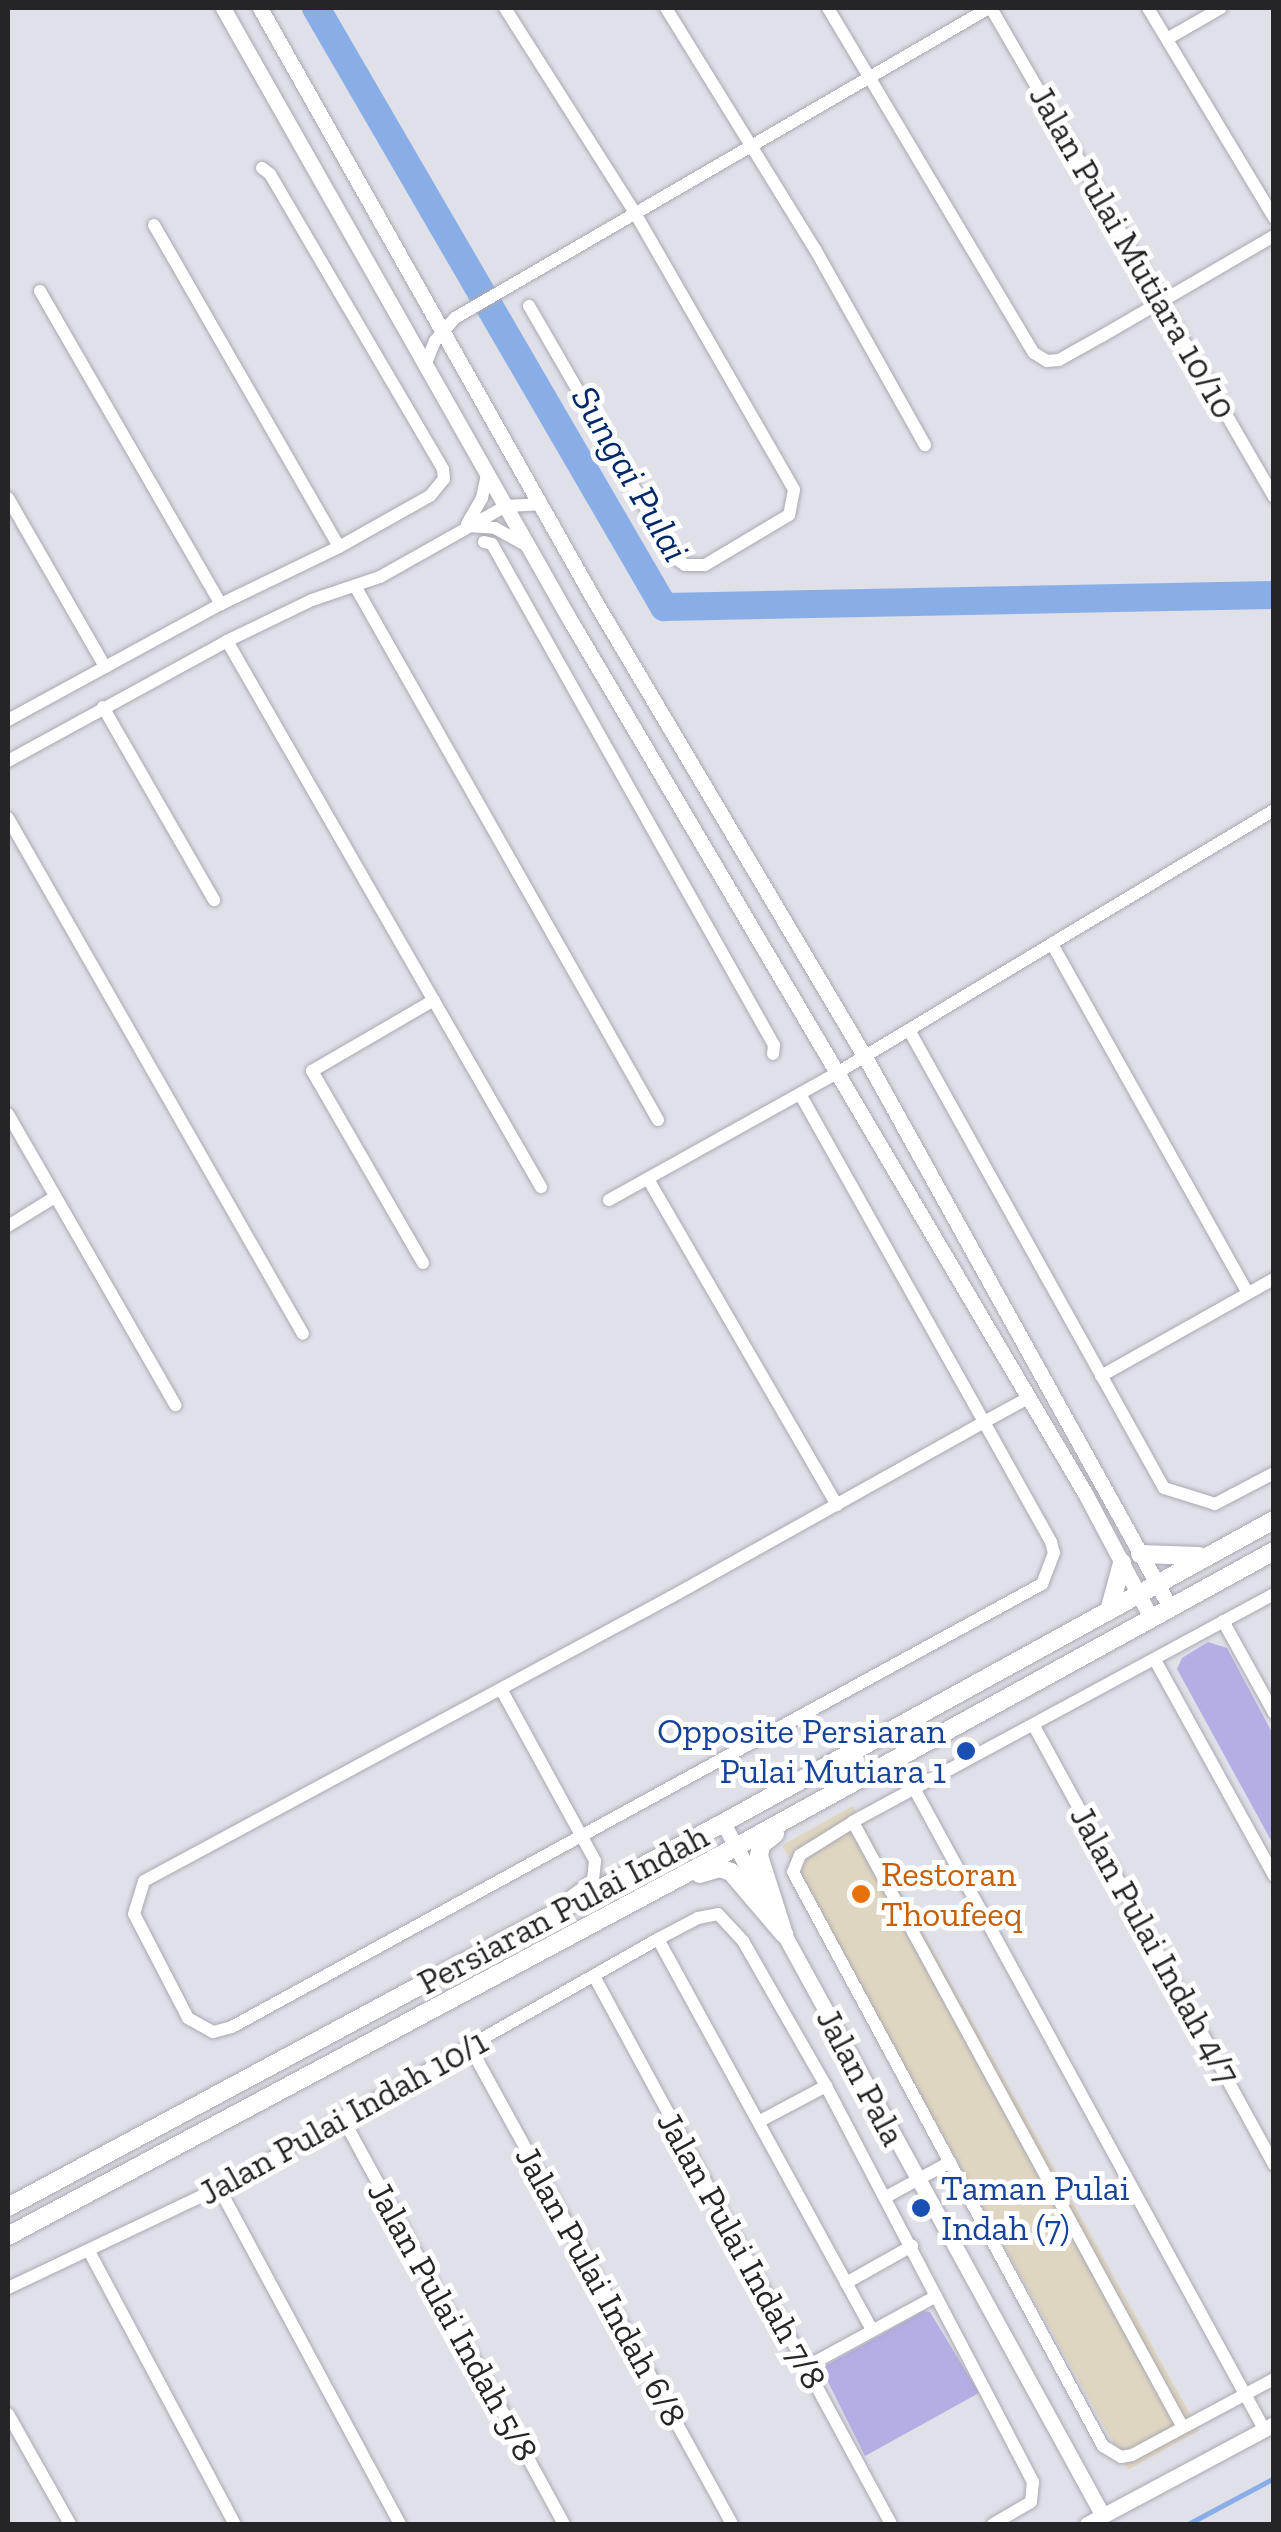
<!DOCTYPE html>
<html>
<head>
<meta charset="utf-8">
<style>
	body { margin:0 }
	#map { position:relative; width:1281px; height:2532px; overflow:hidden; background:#e0e0e9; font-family:"Zilla Slab",serif }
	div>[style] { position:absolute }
	.commercial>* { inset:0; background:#dfd6c1; transform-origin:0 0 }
	.green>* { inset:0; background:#b4aee4 }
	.stream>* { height:5px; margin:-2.5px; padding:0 2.5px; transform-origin:2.5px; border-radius:2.5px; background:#89aee7 }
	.river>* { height:28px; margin:-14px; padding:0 14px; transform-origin:14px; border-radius:14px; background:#89aee7 }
	.roads { filter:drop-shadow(0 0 2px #a9a8b1) drop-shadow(0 0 2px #a9a8b1) }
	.minor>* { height:12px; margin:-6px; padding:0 6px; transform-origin:6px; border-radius:6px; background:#fff }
	.tertiary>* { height:15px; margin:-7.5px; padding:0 7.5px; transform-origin:7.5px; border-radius:7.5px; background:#fff }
	.secondary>* { height:18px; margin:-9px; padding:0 9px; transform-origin:9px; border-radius:9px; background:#fff }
	.dots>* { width:28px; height:28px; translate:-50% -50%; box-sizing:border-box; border:5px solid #fff; border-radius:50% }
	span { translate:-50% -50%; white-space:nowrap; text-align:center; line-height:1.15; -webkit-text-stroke:10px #fff; paint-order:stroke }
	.street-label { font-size:35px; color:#252528 }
	.transit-label { font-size:35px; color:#164399 }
	.right { translate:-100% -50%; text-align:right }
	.left { translate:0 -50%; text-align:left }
	.food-label { font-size:35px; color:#c56008 }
	.water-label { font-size:38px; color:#00296a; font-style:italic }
	.frame { position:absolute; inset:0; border:10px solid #252528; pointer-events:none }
</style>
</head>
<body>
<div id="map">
	<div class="commercial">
		<div style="left:853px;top:1806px;width:714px;height:81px;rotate:61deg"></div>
	</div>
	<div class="green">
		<div style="clip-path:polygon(1208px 1642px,1227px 1648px,1273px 1734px,1273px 1844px,1177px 1669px,1182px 1658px)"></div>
		<div style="clip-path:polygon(924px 2311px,930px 2312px,979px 2393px,865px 2456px,821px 2368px)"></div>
	</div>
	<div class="stream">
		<div style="left:1188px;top:2524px;width:98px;rotate:-28.1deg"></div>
	</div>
	<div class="river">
		<div style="left:316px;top:8px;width:693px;rotate:59.84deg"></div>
		<div style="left:664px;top:607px;width:610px;rotate:-1.13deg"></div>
	</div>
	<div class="roads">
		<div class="minor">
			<div style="left:505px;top:8px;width:243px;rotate:57.6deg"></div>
			<div style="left:635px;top:213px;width:319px;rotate:60.1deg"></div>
			<div style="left:794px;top:490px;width:25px;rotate:101deg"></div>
			<div style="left:789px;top:515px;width:98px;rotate:149.2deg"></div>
			<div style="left:705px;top:565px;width:20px;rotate:180deg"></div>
			<div style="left:685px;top:565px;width:14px;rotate:-144deg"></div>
			<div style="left:674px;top:557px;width:290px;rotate:-120deg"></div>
			<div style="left:666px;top:8px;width:283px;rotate:58.3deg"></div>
			<div style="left:815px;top:249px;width:225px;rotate:60.7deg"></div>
			<div style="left:828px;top:8px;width:402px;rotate:59.2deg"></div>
			<div style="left:1034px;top:353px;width:15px;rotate:32deg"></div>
			<div style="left:1047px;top:361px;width:12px;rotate:-5deg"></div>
			<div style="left:1059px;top:360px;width:49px;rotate:-29.2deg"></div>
			<div style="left:1102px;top:336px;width:199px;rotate:-30.2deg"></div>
			<div style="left:991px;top:8px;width:565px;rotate:59.94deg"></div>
			<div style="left:1148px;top:8px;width:245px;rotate:59deg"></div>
			<div style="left:1167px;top:39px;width:62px;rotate:-29.9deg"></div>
			<div style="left:154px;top:225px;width:371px;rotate:60.1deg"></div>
			<div style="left:40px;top:291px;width:362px;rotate:60deg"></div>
			<div style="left:426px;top:363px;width:24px;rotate:-68deg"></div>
			<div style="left:435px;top:341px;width:30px;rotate:-49deg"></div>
			<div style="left:455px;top:318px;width:617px;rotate:-30.14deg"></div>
			<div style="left:8px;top:498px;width:195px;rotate:60.1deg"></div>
			<div style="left:467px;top:524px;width:30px;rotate:-60deg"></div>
			<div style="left:482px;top:498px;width:24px;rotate:-78deg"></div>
			<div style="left:468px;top:526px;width:27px;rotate:4deg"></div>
			<div style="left:495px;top:528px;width:38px;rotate:29deg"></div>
			<div style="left:484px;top:542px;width:8px;rotate:14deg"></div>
			<div style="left:492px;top:544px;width:575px;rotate:60.63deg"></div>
			<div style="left:774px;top:1045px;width:9px;rotate:96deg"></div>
			<div style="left:355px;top:586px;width:614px;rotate:60.43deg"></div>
			<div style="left:227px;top:641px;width:630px;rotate:60.1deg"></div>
			<div style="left:103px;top:707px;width:223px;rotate:60.1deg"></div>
			<div style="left:8px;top:720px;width:243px;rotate:-28.6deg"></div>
			<div style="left:221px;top:604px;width:131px;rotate:-25.8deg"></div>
			<div style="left:339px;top:547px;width:104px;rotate:-29.3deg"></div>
			<div style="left:430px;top:496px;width:22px;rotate:-51deg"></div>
			<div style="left:444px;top:479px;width:10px;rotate:-96deg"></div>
			<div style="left:443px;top:469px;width:342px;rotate:-120.4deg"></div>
			<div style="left:270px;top:174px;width:10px;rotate:-143deg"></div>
			<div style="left:8px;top:761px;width:250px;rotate:-28.7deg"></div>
			<div style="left:227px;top:641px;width:94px;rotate:-25.8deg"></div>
			<div style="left:312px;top:600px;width:72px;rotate:-18.7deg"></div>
			<div style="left:380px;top:577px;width:145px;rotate:-29.4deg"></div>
			<div style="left:506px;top:506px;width:34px;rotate:-3deg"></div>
			<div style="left:8px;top:818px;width:594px;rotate:60.24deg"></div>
			<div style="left:1052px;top:944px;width:400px;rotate:60.7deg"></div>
			<div style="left:909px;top:1030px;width:524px;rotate:60.89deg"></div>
			<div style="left:1164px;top:1488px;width:53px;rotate:17.4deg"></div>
			<div style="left:1215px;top:1504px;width:67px;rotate:-27.7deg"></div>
			<div style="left:800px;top:1094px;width:376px;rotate:60.7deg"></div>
			<div style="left:984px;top:1422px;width:137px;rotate:60.8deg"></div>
			<div style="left:1051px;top:1542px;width:11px;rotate:75deg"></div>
			<div style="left:1054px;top:1553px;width:33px;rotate:111deg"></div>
			<div style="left:1042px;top:1584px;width:923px;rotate:151.33deg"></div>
			<div style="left:232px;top:2027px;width:20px;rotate:165deg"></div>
			<div style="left:213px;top:2032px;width:29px;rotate:-151deg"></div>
			<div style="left:188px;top:2018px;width:117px;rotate:-117.4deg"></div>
			<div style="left:134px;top:1914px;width:34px;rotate:-73deg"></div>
			<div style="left:144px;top:1881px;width:599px;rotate:-28.32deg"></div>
			<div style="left:671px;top:1597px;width:359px;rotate:-29.2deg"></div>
			<div style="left:984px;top:1422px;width:52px;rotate:-28.5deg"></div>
			<div style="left:8px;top:1114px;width:336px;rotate:60.1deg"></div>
			<div style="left:648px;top:1179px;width:377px;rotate:59.9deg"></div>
			<div style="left:609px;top:1200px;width:261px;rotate:-29.1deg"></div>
			<div style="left:837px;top:1073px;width:510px;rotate:-31.04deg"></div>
			<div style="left:8px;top:1226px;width:55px;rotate:-31.7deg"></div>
			<div style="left:423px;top:1263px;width:222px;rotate:-120deg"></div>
			<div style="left:312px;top:1071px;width:141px;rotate:-30.2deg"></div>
			<div style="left:1101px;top:1376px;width:198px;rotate:-29.3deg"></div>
			<div style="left:1274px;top:1594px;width:479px;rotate:151.6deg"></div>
			<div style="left:853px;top:1822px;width:62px;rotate:148.1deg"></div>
			<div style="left:800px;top:1855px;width:18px;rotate:112deg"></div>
			<div style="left:793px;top:1872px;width:652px;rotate:61.63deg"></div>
			<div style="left:1103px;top:2446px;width:21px;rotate:31deg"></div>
			<div style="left:1121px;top:2457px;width:11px;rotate:-10deg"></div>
			<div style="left:1132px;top:2455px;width:161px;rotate:-28.2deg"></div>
			<div style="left:1223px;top:1621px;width:105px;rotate:61deg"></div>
			<div style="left:1155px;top:1660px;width:247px;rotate:61.1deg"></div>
			<div style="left:501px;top:1689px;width:196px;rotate:61.3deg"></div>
			<div style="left:595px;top:1861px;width:19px;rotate:96deg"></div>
			<div style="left:593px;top:1880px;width:31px;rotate:143deg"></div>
			<div style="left:1034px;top:1726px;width:500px;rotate:61.33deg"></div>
			<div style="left:915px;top:1790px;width:728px;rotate:61.36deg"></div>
			<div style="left:853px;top:1822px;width:688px;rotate:61.42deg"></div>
			<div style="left:658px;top:1939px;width:446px;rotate:61.3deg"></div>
			<div style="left:594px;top:1976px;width:623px;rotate:61.54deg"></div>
			<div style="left:470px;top:2047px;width:544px;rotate:61.22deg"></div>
			<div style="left:342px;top:2117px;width:464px;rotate:61.4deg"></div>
			<div style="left:760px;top:2121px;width:75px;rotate:-27.9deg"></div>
			<div style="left:219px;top:2188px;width:382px;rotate:61.7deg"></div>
			<div style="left:886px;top:2197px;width:73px;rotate:-28.7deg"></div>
			<div style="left:90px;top:2253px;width:307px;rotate:61.9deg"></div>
			<div style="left:846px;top:2283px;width:76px;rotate:-29.3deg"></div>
			<div style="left:8px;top:2288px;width:233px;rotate:-25.4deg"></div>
			<div style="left:219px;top:2188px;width:505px;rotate:-29.56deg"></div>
			<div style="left:658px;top:1939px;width:45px;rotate:-27.7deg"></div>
			<div style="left:698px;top:1918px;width:20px;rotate:-11deg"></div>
			<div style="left:718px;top:1914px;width:37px;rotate:47deg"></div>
			<div style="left:743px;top:1941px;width:167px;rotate:60.2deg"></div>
			<div style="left:826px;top:2086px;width:447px;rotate:62.4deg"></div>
			<div style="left:1033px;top:2482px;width:20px;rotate:96deg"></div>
			<div style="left:1031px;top:2502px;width:44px;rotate:149.9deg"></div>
			<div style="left:806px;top:2367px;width:148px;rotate:-28.6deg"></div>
			<div style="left:8px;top:2414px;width:126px;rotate:60.6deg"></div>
		</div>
		<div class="tertiary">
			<div style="left:223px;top:8px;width:704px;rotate:60.45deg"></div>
			<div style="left:570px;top:620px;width:1016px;rotate:59.47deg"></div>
			<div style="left:1086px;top:1495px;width:139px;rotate:62.1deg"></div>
			<div style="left:260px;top:8px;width:686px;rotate:60.56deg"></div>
			<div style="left:597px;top:605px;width:525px;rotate:59.34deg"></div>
			<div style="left:865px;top:1057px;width:629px;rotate:60.99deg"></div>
			<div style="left:723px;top:1823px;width:790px;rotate:61.26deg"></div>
			<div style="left:1087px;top:2524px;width:212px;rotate:-28.1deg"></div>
		</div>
		<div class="secondary">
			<div style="left:1140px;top:1554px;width:59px;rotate:1.9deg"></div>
			<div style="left:1109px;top:1611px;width:50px;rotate:-74.8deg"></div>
			<div style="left:775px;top:1834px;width:18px;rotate:142deg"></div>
			<div style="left:761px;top:1845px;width:11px;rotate:100deg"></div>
			<div style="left:759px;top:1856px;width:79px;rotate:72.3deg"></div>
			<div style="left:700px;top:1874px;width:21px;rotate:-17deg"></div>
			<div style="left:720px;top:1868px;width:12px;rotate:20deg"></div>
			<div style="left:731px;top:1872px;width:82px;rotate:49.5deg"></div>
			<div style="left:8px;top:2207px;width:812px;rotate:-28.24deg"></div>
			<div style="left:723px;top:1823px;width:629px;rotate:-28.81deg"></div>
			<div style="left:8px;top:2236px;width:825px;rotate:-28.12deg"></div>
			<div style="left:736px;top:1847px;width:614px;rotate:-28.82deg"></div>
		</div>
	</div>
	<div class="dots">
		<div style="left:966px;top:1751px;background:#1a4fb4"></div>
		<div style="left:861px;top:1894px;background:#e8710a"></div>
		<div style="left:921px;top:2208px;background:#1a4fb4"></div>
	</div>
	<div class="street-label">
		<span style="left:1133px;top:252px;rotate:60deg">Jalan Pulai Mutiara 10/10</span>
		<span style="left:563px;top:1909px;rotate:-28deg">Persiaran Pulai Indah</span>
		<span style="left:1155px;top:1945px;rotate:61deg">Jalan Pulai Indah 4/7</span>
		<span style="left:861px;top:2077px;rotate:62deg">Jalan Pala</span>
		<span style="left:343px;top:2117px;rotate:-29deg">Jalan Pulai Indah 10/1</span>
		<span style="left:742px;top:2250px;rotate:61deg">Jalan Pulai Indah 7/8</span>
		<span style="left:601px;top:2286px;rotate:61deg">Jalan Pulai Indah 6/8</span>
		<span style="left:453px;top:2321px;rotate:61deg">Jalan Pulai Indah 5/8</span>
	</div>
	<div class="transit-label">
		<span class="right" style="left:946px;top:1751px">Opposite Persiaran<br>Pulai Mutiara 1</span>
		<span class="left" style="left:941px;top:2208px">Taman Pulai<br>Indah (7)</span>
	</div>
	<div class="food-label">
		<span class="left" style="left:881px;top:1894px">Restoran<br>Thoufeeq</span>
	</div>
	<div class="water-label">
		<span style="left:630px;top:474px;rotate:60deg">Sungai Pulai</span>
	</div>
	<div class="frame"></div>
</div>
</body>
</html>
